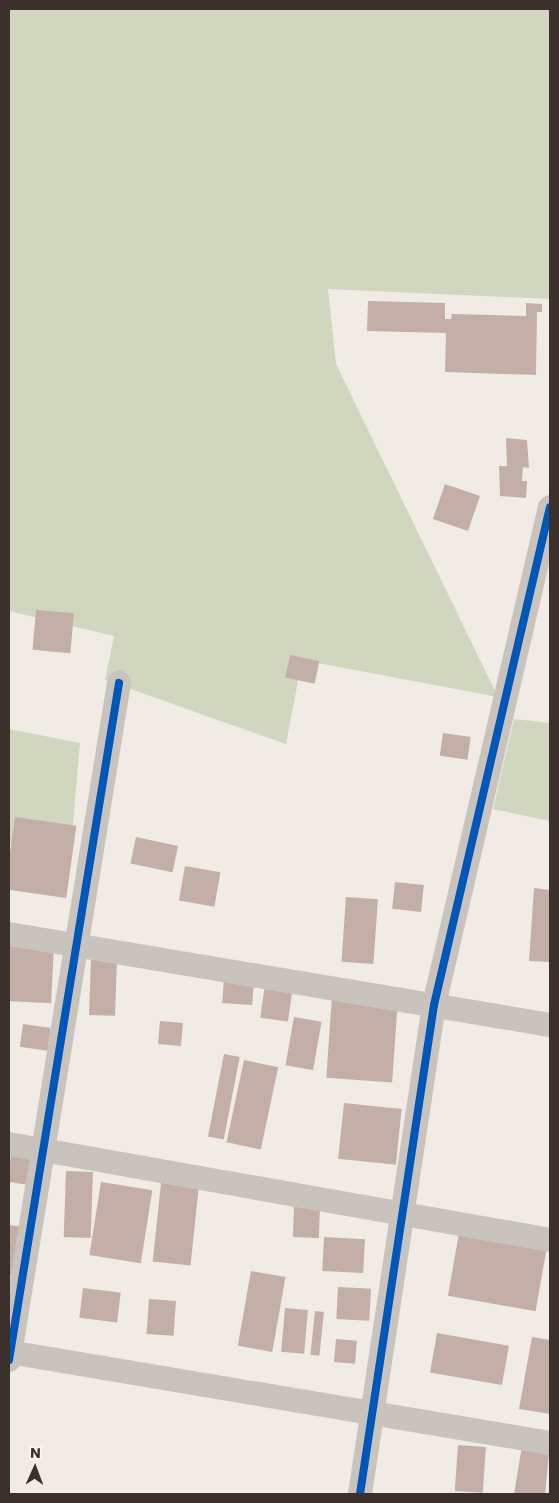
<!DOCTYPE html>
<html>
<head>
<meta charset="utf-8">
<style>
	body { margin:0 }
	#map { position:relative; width:559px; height:1503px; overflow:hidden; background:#f0ebe5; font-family:Poppins,sans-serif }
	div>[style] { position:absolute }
	.green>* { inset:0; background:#d1d6bf }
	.building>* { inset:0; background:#c3afa7; transform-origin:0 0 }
	.street>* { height:24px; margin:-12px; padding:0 12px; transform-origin:12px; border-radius:12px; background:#c9c3be }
	.cycleway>* { height:8px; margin:-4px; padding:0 4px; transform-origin:4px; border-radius:4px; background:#0057b8 }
	span { translate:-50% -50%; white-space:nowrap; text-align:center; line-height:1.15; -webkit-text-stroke:4px #fbf5ee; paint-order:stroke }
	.frame { position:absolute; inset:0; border:10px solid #3b302b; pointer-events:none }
	.north { position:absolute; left:10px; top:1443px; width:50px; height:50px; -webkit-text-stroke:4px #fbf5ee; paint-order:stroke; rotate:2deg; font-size:14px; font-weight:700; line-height:20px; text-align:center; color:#3b302b }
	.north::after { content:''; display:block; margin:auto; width:18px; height:22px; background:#3b302b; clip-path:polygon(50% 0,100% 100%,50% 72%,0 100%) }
</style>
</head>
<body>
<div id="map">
	<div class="green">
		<div style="clip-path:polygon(9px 9px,550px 9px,550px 299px,328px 289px,336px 364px,498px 697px,302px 660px,286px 744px,105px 680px,114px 636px,9px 611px)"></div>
		<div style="clip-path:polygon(514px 719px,550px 723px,550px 821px,493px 809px)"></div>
		<div style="clip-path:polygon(9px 729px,80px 743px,70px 858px,9px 843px)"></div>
	</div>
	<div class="building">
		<div style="clip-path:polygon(368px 301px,445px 303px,445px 319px,451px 319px,452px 314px,526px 316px,526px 303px,542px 304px,542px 312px,537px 312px,536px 375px,445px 372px,446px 333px,367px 331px)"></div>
		<div style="clip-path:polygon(506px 438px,527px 440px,529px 468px,523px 467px,522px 481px,527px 481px,526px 498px,500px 496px,499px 466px,507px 466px)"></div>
		<div style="left:445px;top:484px;width:37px;height:37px;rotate:19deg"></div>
		<div style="left:36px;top:610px;width:38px;height:40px;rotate:5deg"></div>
		<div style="left:290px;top:655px;width:30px;height:23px;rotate:12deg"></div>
		<div style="left:443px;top:733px;width:28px;height:23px;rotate:8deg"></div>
		<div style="left:15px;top:817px;width:62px;height:73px;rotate:8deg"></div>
		<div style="left:136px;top:837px;width:43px;height:27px;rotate:12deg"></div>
		<div style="left:185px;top:866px;width:36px;height:35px;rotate:10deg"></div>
		<div style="left:395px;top:882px;width:29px;height:27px;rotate:6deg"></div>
		<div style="clip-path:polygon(534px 888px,550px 890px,550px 962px,529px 961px)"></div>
		<div style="left:346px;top:897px;width:32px;height:65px;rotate:4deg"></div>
		<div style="left:9px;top:945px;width:45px;height:56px;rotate:3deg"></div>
		<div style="left:91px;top:959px;width:26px;height:56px;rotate:2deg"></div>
		<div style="left:224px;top:978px;width:30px;height:25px;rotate:4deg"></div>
		<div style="left:265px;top:984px;width:28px;height:34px;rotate:8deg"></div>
		<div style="left:332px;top:996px;width:66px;height:82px;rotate:4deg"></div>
		<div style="left:294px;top:1017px;width:28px;height:49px;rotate:10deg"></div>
		<div style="left:160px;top:1021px;width:23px;height:23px;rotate:5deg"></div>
		<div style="left:23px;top:1024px;width:28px;height:23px;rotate:8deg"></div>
		<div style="left:224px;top:1054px;width:16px;height:84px;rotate:11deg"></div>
		<div style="left:244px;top:1060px;width:35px;height:84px;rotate:12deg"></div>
		<div style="left:344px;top:1103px;width:58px;height:56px;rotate:6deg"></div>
		<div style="left:11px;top:1155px;width:21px;height:27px;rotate:8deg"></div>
		<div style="left:66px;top:1171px;width:27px;height:66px;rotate:2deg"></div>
		<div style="left:101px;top:1182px;width:52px;height:74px;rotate:9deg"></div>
		<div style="left:161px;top:1183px;width:38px;height:79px;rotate:6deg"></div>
		<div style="left:294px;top:1205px;width:26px;height:32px;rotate:2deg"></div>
		<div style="left:462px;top:1216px;width:89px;height:81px;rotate:10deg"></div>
		<div style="clip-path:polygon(9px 1225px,25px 1227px,19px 1277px,9px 1275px)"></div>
		<div style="left:324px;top:1237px;width:41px;height:34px;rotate:3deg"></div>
		<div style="left:251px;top:1271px;width:35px;height:76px;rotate:10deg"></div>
		<div style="left:338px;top:1287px;width:33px;height:32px;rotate:3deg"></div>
		<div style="left:83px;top:1288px;width:38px;height:30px;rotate:7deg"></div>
		<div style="left:149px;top:1299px;width:27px;height:35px;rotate:4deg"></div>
		<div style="left:285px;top:1308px;width:23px;height:44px;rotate:5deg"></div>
		<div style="left:315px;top:1311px;width:9px;height:44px;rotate:6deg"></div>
		<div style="left:437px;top:1333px;width:73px;height:40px;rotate:10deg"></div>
		<div style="clip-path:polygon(532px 1337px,550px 1340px,550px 1414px,519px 1409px)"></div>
		<div style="left:336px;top:1339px;width:21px;height:23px;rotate:5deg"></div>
		<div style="clip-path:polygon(523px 1440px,550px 1444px,545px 1494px,514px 1494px)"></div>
		<div style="left:458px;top:1445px;width:28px;height:46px;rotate:4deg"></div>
	</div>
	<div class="street">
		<div style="left:9px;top:934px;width:549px;rotate:9.55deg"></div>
		<div style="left:9px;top:1144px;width:549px;rotate:10.06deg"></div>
		<div style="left:9px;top:1352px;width:549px;rotate:9.55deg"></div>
		<div style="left:9px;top:1360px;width:686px;rotate:-80.77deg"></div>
		<div style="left:360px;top:1494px;width:495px;rotate:-81.4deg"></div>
		<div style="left:434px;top:1005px;width:511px;rotate:-76.89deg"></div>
	</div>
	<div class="cycleway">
		<div style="left:9px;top:1360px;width:686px;rotate:-80.77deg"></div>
		<div style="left:360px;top:1494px;width:495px;rotate:-81.4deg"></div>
		<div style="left:434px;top:1005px;width:511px;rotate:-76.89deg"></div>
	</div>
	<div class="frame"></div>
	<div class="north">N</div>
</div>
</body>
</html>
